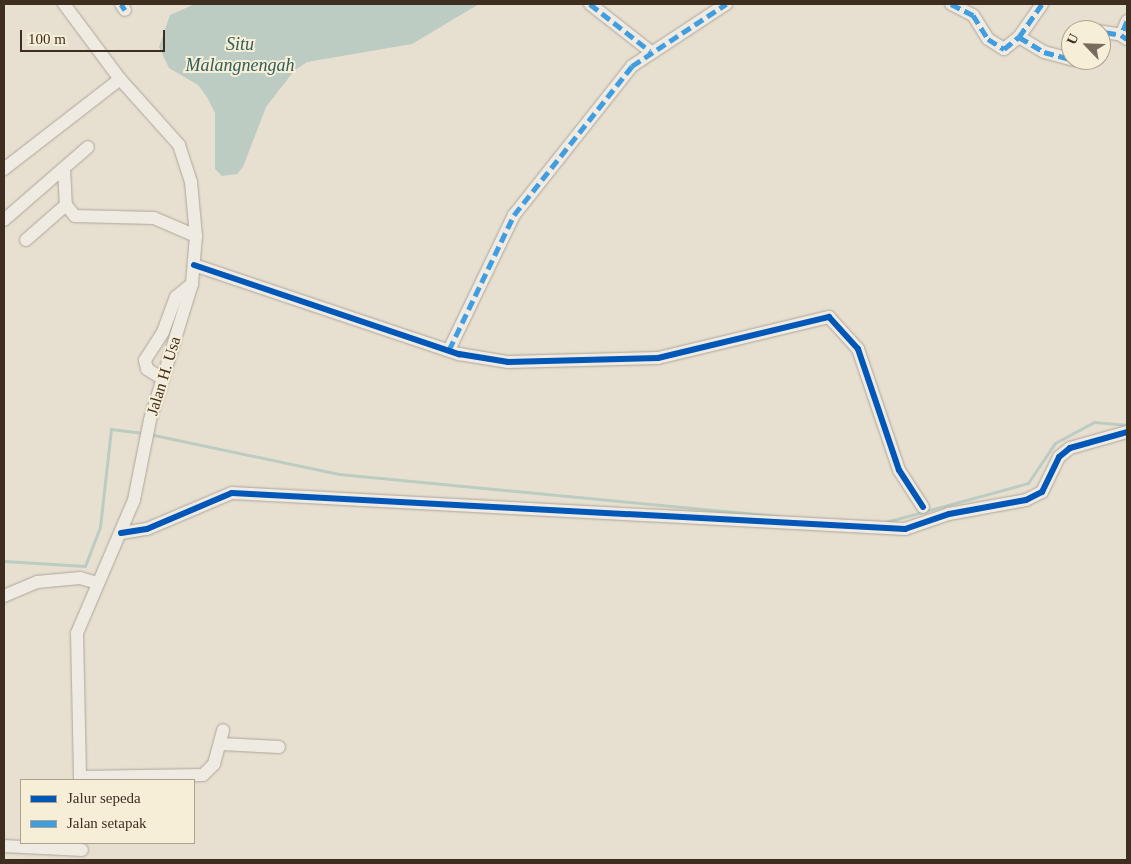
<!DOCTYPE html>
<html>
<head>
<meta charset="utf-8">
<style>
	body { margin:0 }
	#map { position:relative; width:1131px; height:864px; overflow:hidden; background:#e7e0d1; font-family:"Times New Roman",serif }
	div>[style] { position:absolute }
	.water>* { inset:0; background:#bcccc2 }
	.stream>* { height:3px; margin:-1.5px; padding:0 1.5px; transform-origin:1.5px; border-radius:1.5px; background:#bcccc2 }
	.roads { filter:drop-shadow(0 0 1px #ada599) drop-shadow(0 0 1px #ada599) }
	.minor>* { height:12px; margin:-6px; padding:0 6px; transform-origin:6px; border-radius:6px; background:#efebe3 }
	.quiet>* { height:5px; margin-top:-2.5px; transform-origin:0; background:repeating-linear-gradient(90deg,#3f9de0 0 10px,transparent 0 15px) }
	.cycleway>* { height:6px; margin:-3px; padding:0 3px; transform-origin:3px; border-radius:3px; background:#0057b8 }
	span { translate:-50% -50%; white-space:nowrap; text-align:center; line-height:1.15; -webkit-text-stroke:4px #f7eed8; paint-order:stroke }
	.street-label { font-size:16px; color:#3d2e20 }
	.water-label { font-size:18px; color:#2f5d5a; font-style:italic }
	.frame { position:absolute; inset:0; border:5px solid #3d2e20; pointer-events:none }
	.legend { position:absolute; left:20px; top:779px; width:175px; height:65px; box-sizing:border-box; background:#f7eed8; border:1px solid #ada18e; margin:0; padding:6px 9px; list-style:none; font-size:15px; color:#3d2e20 }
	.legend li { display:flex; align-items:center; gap:10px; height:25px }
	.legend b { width:25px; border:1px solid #ada18e }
	.north { position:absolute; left:1061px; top:20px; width:50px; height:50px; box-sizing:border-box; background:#f7eed8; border:1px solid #ada18e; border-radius:50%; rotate:294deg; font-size:14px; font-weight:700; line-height:20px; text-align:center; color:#3d2e20 }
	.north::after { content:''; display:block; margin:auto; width:18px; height:22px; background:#786c5e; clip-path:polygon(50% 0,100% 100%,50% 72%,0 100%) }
	.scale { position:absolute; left:20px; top:30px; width:145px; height:22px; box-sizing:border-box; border:2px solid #3d2e20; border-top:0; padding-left:6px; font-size:15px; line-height:18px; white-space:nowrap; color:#3d2e20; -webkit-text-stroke:4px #f7eed8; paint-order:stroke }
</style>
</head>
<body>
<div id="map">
	<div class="water">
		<div style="clip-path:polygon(195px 4px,479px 4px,412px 44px,307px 62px,294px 71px,266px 107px,243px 167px,237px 174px,222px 176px,215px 169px,215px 113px,207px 97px,198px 85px,169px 68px,159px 47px,170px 15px)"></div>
	</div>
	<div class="stream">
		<div style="left:149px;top:434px;width:194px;rotate:11.9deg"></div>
		<div style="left:339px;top:474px;width:442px;rotate:5.5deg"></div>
		<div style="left:882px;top:523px;width:151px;rotate:-15.3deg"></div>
		<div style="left:1028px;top:483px;width:48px;rotate:-56deg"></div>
		<div style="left:1055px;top:443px;width:44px;rotate:-28.3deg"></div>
		<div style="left:1094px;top:422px;width:33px;rotate:5deg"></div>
		<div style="left:4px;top:561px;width:81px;rotate:3.5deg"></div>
		<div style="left:85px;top:566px;width:42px;rotate:-69deg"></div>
		<div style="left:100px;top:527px;width:99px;rotate:-83.6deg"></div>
		<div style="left:111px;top:429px;width:32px;rotate:7deg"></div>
	</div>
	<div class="roads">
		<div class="minor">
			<div style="left:64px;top:4px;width:94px;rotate:53.3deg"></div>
			<div style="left:120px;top:79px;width:89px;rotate:48.2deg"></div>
			<div style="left:179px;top:145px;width:39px;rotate:72deg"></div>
			<div style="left:191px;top:182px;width:54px;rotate:84.7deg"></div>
			<div style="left:196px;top:236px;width:48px;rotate:94.8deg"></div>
			<div style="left:192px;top:284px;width:142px;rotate:107.2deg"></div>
			<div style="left:150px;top:420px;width:82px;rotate:101.3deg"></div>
			<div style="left:134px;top:500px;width:145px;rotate:113.2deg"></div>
			<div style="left:77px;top:633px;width:147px;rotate:88.8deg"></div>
			<div style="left:121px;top:4px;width:7px;rotate:56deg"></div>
			<div style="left:590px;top:4px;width:76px;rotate:38.1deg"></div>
			<div style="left:951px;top:4px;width:25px;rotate:27deg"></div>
			<div style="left:973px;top:15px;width:28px;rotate:58deg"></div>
			<div style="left:988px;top:39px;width:19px;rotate:32deg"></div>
			<div style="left:1004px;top:49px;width:19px;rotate:-39deg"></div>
			<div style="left:1019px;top:37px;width:40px;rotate:-55.1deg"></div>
			<div style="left:1127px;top:21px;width:15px;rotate:113deg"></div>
			<div style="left:1121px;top:35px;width:7px;rotate:34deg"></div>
			<div style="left:1091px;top:30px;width:30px;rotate:9deg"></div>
			<div style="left:1019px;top:37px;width:29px;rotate:31deg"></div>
			<div style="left:1044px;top:52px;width:31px;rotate:15deg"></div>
			<div style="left:4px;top:169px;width:147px;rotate:-37.8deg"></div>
			<div style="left:64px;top:169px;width:36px;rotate:87deg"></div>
			<div style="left:66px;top:205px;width:14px;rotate:51deg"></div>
			<div style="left:75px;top:216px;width:79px;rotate:1.5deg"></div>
			<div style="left:154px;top:218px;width:46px;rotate:23.2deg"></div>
			<div style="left:4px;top:220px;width:111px;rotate:-41deg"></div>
			<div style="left:26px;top:240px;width:53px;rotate:-41.2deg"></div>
			<div style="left:194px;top:265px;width:280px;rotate:18.6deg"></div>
			<div style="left:459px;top:354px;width:50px;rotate:9.3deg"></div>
			<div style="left:508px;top:362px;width:150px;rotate:-1.5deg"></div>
			<div style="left:658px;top:358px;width:176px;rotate:-13.5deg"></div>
			<div style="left:829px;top:317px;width:43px;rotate:47.8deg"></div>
			<div style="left:858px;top:349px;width:128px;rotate:71.3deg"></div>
			<div style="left:899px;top:470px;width:44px;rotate:57deg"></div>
			<div style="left:449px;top:350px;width:150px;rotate:-64.3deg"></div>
			<div style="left:514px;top:215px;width:190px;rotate:-51.6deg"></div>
			<div style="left:632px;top:66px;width:113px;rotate:-33.4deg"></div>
			<div style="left:163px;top:379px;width:19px;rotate:-148deg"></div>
			<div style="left:147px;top:369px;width:9px;rotate:-103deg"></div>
			<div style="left:145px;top:360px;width:33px;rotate:-57deg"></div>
			<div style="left:163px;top:332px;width:37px;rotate:-70deg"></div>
			<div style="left:176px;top:297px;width:21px;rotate:-39deg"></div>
			<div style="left:121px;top:533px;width:26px;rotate:-9deg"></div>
			<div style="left:147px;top:529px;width:92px;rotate:-23deg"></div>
			<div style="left:232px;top:493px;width:674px;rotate:3.06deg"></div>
			<div style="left:905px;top:529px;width:46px;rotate:-18.8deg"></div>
			<div style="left:949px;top:514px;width:78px;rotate:-10.3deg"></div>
			<div style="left:1026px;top:500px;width:18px;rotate:-27deg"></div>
			<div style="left:1042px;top:492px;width:39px;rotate:-64deg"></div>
			<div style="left:1059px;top:457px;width:14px;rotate:-39deg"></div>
			<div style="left:1070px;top:448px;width:59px;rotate:-15.7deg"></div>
			<div style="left:4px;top:596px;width:36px;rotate:-23deg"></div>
			<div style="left:37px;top:582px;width:43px;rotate:-5.3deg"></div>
			<div style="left:80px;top:578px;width:18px;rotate:16deg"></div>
			<div style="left:221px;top:744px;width:58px;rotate:3deg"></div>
			<div style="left:80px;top:777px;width:123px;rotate:-0.9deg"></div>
			<div style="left:203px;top:775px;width:16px;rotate:-45deg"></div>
			<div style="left:214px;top:764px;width:35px;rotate:-75deg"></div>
			<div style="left:4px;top:846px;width:78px;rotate:2.9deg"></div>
		</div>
	</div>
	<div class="quiet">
		<div style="left:121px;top:4px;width:7px;rotate:56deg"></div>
		<div style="left:590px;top:4px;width:76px;rotate:38.1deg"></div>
		<div style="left:951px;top:4px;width:25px;rotate:27deg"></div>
		<div style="left:973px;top:15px;width:28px;rotate:58deg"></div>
		<div style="left:988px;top:39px;width:19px;rotate:32deg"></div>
		<div style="left:1004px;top:49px;width:19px;rotate:-39deg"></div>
		<div style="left:1019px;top:37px;width:40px;rotate:-55.1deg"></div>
		<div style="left:1127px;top:21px;width:15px;rotate:113deg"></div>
		<div style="left:1121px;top:35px;width:7px;rotate:34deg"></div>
		<div style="left:1091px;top:30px;width:30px;rotate:9deg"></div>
		<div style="left:1019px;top:37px;width:29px;rotate:31deg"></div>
		<div style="left:1044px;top:52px;width:31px;rotate:15deg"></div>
		<div style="left:449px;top:350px;width:150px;rotate:-64.3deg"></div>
		<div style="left:514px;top:215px;width:190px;rotate:-51.6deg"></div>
		<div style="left:632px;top:66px;width:113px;rotate:-33.4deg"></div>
	</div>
	<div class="cycleway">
		<div style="left:194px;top:265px;width:280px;rotate:18.6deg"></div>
		<div style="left:459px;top:354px;width:50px;rotate:9.3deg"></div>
		<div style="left:508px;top:362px;width:150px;rotate:-1.5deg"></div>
		<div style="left:658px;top:358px;width:176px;rotate:-13.5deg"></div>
		<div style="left:829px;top:317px;width:43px;rotate:47.8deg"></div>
		<div style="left:858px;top:349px;width:128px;rotate:71.3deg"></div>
		<div style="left:899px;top:470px;width:44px;rotate:57deg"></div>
		<div style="left:121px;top:533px;width:26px;rotate:-9deg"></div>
		<div style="left:147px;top:529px;width:92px;rotate:-23deg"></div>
		<div style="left:232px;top:493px;width:674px;rotate:3.06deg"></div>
		<div style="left:905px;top:529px;width:46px;rotate:-18.8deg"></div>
		<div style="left:949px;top:514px;width:78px;rotate:-10.3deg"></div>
		<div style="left:1026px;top:500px;width:18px;rotate:-27deg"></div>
		<div style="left:1042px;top:492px;width:39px;rotate:-64deg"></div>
		<div style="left:1059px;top:457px;width:14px;rotate:-39deg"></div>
		<div style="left:1070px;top:448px;width:59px;rotate:-15.7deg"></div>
	</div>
	<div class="street-label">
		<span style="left:164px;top:376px;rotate:-73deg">Jalan H. Usa</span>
	</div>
	<div class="water-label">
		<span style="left:240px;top:55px">Situ<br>Malangnengah</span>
	</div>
	<div class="frame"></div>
	<ul class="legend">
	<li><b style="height:6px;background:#0057b8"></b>Jalur sepeda</li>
	<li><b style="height:6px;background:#3f9de0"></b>Jalan setapak</li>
	</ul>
	<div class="north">U</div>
	<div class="scale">100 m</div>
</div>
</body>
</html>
